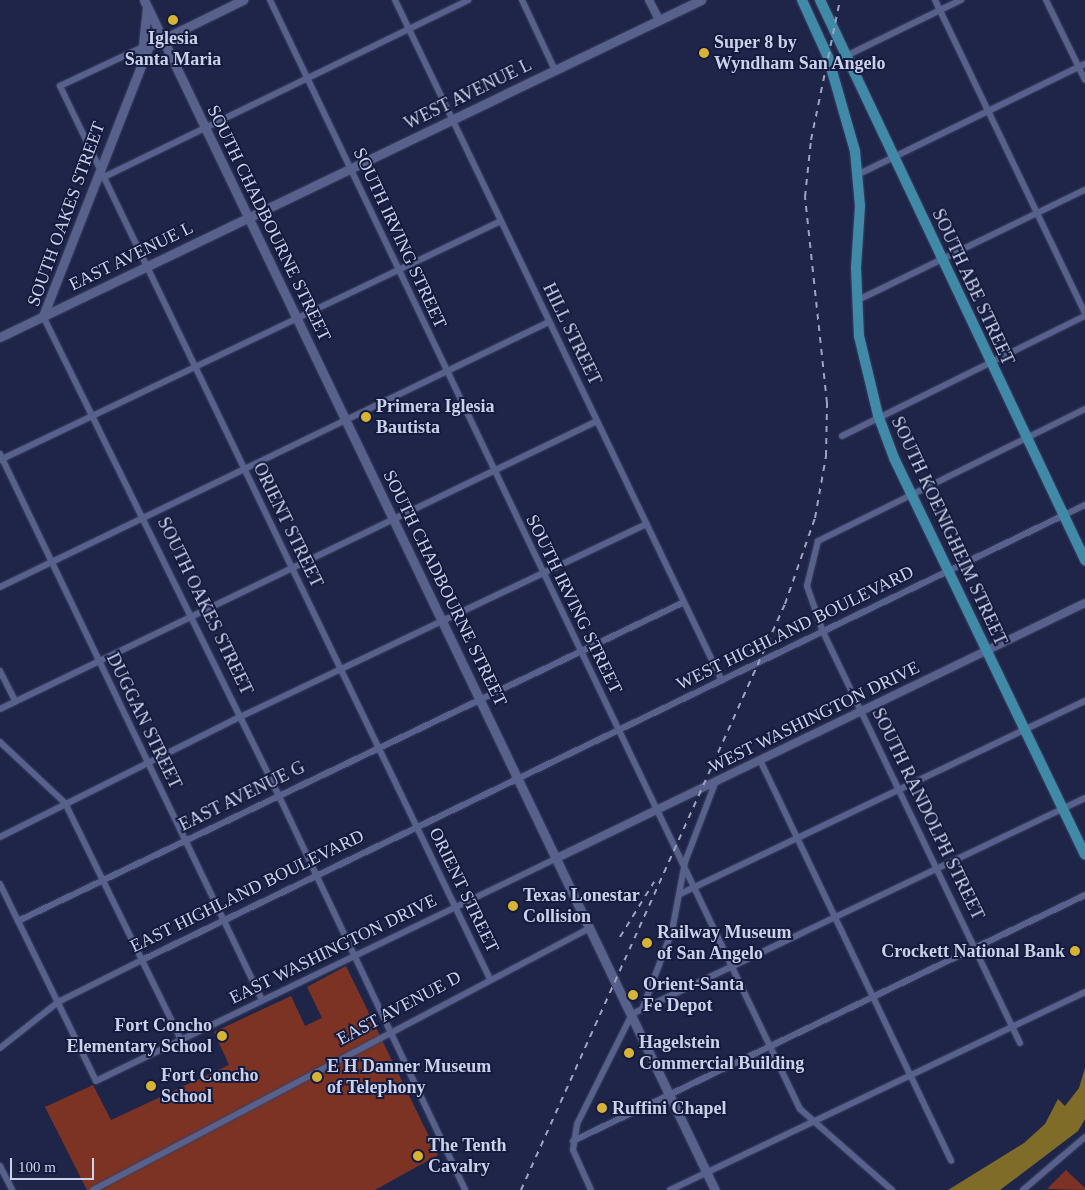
<!DOCTYPE html>
<html>
<head>
<meta charset="utf-8">
<style>
	body { margin:0 }
	#map { position:relative; width:1085px; height:1190px; overflow:hidden; background:#1e2549; font-family:"Times New Roman",serif }
	div>[style] { position:absolute }
	.green>* { inset:0; background:#7d3324 }
	.water>* { inset:0; background:#7f6c29 }
	.roads { filter:drop-shadow(0 0 1px #3b3f5f) drop-shadow(0 0 1px #3b3f5f) }
	.minor>* { height:6px; margin:-3px; padding:0 3px; transform-origin:3px; border-radius:3px; background:#57618b }
	.tertiary>* { height:8px; margin:-4px; padding:0 4px; transform-origin:4px; border-radius:4px; background:#57618b }
	.secondary>* { height:9px; margin:-4.5px; padding:0 4.5px; transform-origin:4.5px; border-radius:4.5px; background:#57618b }
	.primary>* { height:10px; margin:-5px; padding:0 5px; transform-origin:5px; border-radius:5px; background:#408aa8 }
	.rail>* { height:2px; margin-top:-1px; transform-origin:0; background:repeating-linear-gradient(90deg,#9da4bf 0 6px,transparent 0 12px) }
	.dots>* { width:14px; height:14px; translate:-50% -50%; box-sizing:border-box; border:2px solid #151b3e; border-radius:50% }
	span { translate:-50% -50%; white-space:nowrap; text-align:center; line-height:1.15; -webkit-text-stroke:4px #151b3e; paint-order:stroke }
	.poi-label { font-size:18px; color:#cad1e9; font-weight:700 }
	.left { translate:0 -50%; text-align:left }
	.right { translate:-100% -50%; text-align:right }
	.street-label { font-size:18px; color:#cad1e9 }
	.scale { position:absolute; left:10px; top:1158px; width:84px; height:22px; box-sizing:border-box; border:2px solid #cad1e9; border-top:0; padding-left:6px; font-size:15px; line-height:18px; white-space:nowrap; color:#cad1e9; -webkit-text-stroke:4px #151b3e; paint-order:stroke }
</style>
</head>
<body>
<div id="map">
	<div class="green">
		<div style="clip-path:polygon(346px 966px,438px 1155px,375px 1190px,87px 1190px,45px 1107px,93px 1085px,111px 1120px,229px 1065px,214px 1032px,291px 996px,305px 1026px,322px 1018px,307px 987px)"></div>
		<div style="clip-path:polygon(1066px 1170px,1085px 1188px,1085px 1190px,1047px 1189px)"></div>
	</div>
	<div class="water">
		<div style="clip-path:polygon(1085px 1068px,1085px 1119px,1078px 1131px,1000px 1190px,948px 1190px,1024px 1143px,1045px 1124px,1058px 1099px,1065px 1106px,1079px 1088px)"></div>
	</div>
	<div class="roads">
		<div class="minor">
			<div style="left:270px;top:0;width:1229px;rotate:64.46deg"></div>
			<div style="left:800px;top:1109px;width:123px;rotate:41.4deg"></div>
			<div style="left:395px;top:0;width:755px;rotate:64.35deg"></div>
			<div style="left:522px;top:0;width:77px;rotate:64.8deg"></div>
			<div style="left:935px;top:0;width:347px;rotate:64.4deg"></div>
			<div style="left:1046px;top:0;width:89px;rotate:64deg"></div>
			<div style="left:145px;top:46px;width:94px;rotate:154.8deg"></div>
			<div style="left:60px;top:86px;width:989px;rotate:64.29deg"></div>
			<div style="left:848px;top:55px;width:126px;rotate:-26deg"></div>
			<div style="left:859px;top:174px;width:251px;rotate:-26deg"></div>
			<div style="left:104px;top:177px;width:405px;rotate:-25.9deg"></div>
			<div style="left:858px;top:300px;width:252px;rotate:-25.9deg"></div>
			<div style="left:43px;top:316px;width:533px;rotate:63.82deg"></div>
			<div style="left:278px;top:794px;width:438px;rotate:64.7deg"></div>
			<div style="left:842px;top:436px;width:271px;rotate:-26.3deg"></div>
			<div style="left:0;top:454px;width:606px;rotate:64.37deg"></div>
			<div style="left:0;top:460px;width:555px;rotate:-25.5deg"></div>
			<div style="left:0;top:587px;width:610px;rotate:-25.77deg"></div>
			<div style="left:0;top:671px;width:34px;rotate:63deg"></div>
			<div style="left:0;top:709px;width:663px;rotate:-25.75deg"></div>
			<div style="left:0;top:742px;width:89px;rotate:43.2deg"></div>
			<div style="left:65px;top:803px;width:264px;rotate:63.9deg"></div>
			<div style="left:760px;top:760px;width:444px;rotate:64.5deg"></div>
			<div style="left:0;top:837px;width:268px;rotate:-26.6deg"></div>
			<div style="left:240px;top:717px;width:450px;rotate:-25.4deg"></div>
			<div style="left:0;top:884px;width:219px;rotate:64deg"></div>
			<div style="left:96px;top:1081px;width:512px;rotate:-25.81deg"></div>
			<div style="left:680px;top:894px;width:449px;rotate:-25.5deg"></div>
			<div style="left:18px;top:921px;width:738px;rotate:-25.59deg"></div>
			<div style="left:643px;top:1007px;width:81px;rotate:-69.1deg"></div>
			<div style="left:672px;top:931px;width:70px;rotate:-79.3deg"></div>
			<div style="left:685px;top:862px;width:87px;rotate:-69.1deg"></div>
			<div style="left:1020px;top:1043px;width:456px;rotate:-115.6deg"></div>
			<div style="left:823px;top:632px;width:49px;rotate:-109.2deg"></div>
			<div style="left:807px;top:586px;width:46px;rotate:-76.3deg"></div>
			<div style="left:818px;top:541px;width:298px;rotate:-26.3deg"></div>
			<div style="left:0;top:1048px;width:74px;rotate:-38.4deg"></div>
			<div style="left:58px;top:1002px;width:94px;rotate:-26.6deg"></div>
			<div style="left:142px;top:960px;width:1047px;rotate:-25.76deg"></div>
			<div style="left:573px;top:1141px;width:568px;rotate:-25.66deg"></div>
			<div style="left:0;top:1166px;width:27px;rotate:63deg"></div>
			<div style="left:93px;top:1190px;width:562px;rotate:-27.8deg"></div>
			<div style="left:591px;top:1190px;width:44px;rotate:-114.2deg"></div>
			<div style="left:573px;top:1150px;width:26px;rotate:-81deg"></div>
			<div style="left:577px;top:1124px;width:123px;rotate:-63.4deg"></div>
			<div style="left:632px;top:1014px;width:502px;rotate:-25.49deg"></div>
			<div style="left:670px;top:1190px;width:460px;rotate:-25.5deg"></div>
			<div style="left:1023px;top:1190px;width:82px;rotate:-40.5deg"></div>
		</div>
		<div class="tertiary">
			<div style="left:649px;top:0;width:22px;rotate:63deg"></div>
			<div style="left:557px;top:858px;width:586px;rotate:-25.78deg"></div>
		</div>
		<div class="secondary">
			<div style="left:144px;top:0;width:1320px;rotate:64.37deg"></div>
			<div style="left:142px;top:54px;width:47px;rotate:-83.9deg"></div>
			<div style="left:43px;top:316px;width:290px;rotate:-68.6deg"></div>
			<div style="left:149px;top:46px;width:105px;rotate:-26.1deg"></div>
			<div style="left:0;top:337px;width:778px;rotate:-25.68deg"></div>
		</div>
		<div class="primary">
			<div style="left:802px;top:0;width:63px;rotate:65.5deg"></div>
			<div style="left:828px;top:57px;width:98px;rotate:74deg"></div>
			<div style="left:855px;top:151px;width:55px;rotate:84.8deg"></div>
			<div style="left:860px;top:206px;width:62px;rotate:93.7deg"></div>
			<div style="left:856px;top:268px;width:68px;rotate:87.5deg"></div>
			<div style="left:859px;top:336px;width:81px;rotate:76.5deg"></div>
			<div style="left:878px;top:415px;width:46px;rotate:69.6deg"></div>
			<div style="left:894px;top:458px;width:440px;rotate:64.3deg"></div>
			<div style="left:820px;top:0;width:620px;rotate:64.68deg"></div>
		</div>
	</div>
	<div class="rail">
		<div style="left:620px;top:937px;width:65px;rotate:-58.3deg"></div>
		<div style="left:521px;top:1190px;width:643px;rotate:-65.75deg"></div>
		<div style="left:785px;top:604px;width:91px;rotate:-70.8deg"></div>
		<div style="left:815px;top:518px;width:63px;rotate:-79.9deg"></div>
		<div style="left:826px;top:456px;width:53px;rotate:-88.9deg"></div>
		<div style="left:827px;top:403px;width:207px;rotate:-96.1deg"></div>
		<div style="left:805px;top:197px;width:57px;rotate:-84deg"></div>
		<div style="left:811px;top:140px;width:143px;rotate:-78.3deg"></div>
	</div>
	<div class="dots">
		<div style="left:173px;top:20px;background:#d7b434"></div>
		<div style="left:704px;top:53px;background:#d7b434"></div>
		<div style="left:366px;top:417px;background:#d7b434"></div>
		<div style="left:513px;top:906px;background:#d7b434"></div>
		<div style="left:647px;top:943px;background:#d7b434"></div>
		<div style="left:1075px;top:951px;background:#d7b434"></div>
		<div style="left:633px;top:995px;background:#d7b434"></div>
		<div style="left:222px;top:1036px;background:#d7b434"></div>
		<div style="left:629px;top:1053px;background:#d7b434"></div>
		<div style="left:317px;top:1077px;background:#d7b434"></div>
		<div style="left:151px;top:1086px;background:#d7b434"></div>
		<div style="left:602px;top:1108px;background:#d7b434"></div>
		<div style="left:418px;top:1156px;background:#d7b434"></div>
	</div>
	<div class="poi-label">
		<span style="left:173px;top:49px">Iglesia<br>Santa Maria</span>
		<span class="left" style="left:714px;top:53px">Super 8 by<br>Wyndham San Angelo</span>
		<span class="left" style="left:376px;top:417px">Primera Iglesia<br>Bautista</span>
		<span class="left" style="left:523px;top:906px">Texas Lonestar<br>Collision</span>
		<span class="left" style="left:657px;top:943px">Railway Museum<br>of San Angelo</span>
		<span class="right" style="left:1065px;top:951px">Crockett National Bank</span>
		<span class="left" style="left:643px;top:995px">Orient-Santa<br>Fe Depot</span>
		<span class="right" style="left:212px;top:1036px">Fort Concho<br>Elementary School</span>
		<span class="left" style="left:639px;top:1053px">Hagelstein<br>Commercial Building</span>
		<span class="left" style="left:327px;top:1077px">E H Danner Museum<br>of Telephony</span>
		<span class="left" style="left:161px;top:1086px">Fort Concho<br>School</span>
		<span class="left" style="left:612px;top:1108px">Ruffini Chapel</span>
		<span class="left" style="left:428px;top:1156px">The Tenth<br>Cavalry</span>
	</div>
	<div class="street-label">
		<span style="left:468px;top:94px;rotate:-26deg">WEST AVENUE L</span>
		<span style="left:66px;top:214px;rotate:-70deg">SOUTH OAKES STREET</span>
		<span style="left:269px;top:223px;rotate:64deg">SOUTH CHADBOURNE STREET</span>
		<span style="left:400px;top:238px;rotate:65deg">SOUTH IRVING STREET</span>
		<span style="left:131px;top:256px;rotate:-26deg">EAST AVENUE L</span>
		<span style="left:973px;top:287px;rotate:65deg">SOUTH ABE STREET</span>
		<span style="left:572px;top:334px;rotate:64deg">HILL STREET</span>
		<span style="left:288px;top:525px;rotate:64deg">ORIENT STREET</span>
		<span style="left:949px;top:531px;rotate:65deg">SOUTH KOENIGHEIM STREET</span>
		<span style="left:445px;top:588px;rotate:64deg">SOUTH CHADBOURNE STREET</span>
		<span style="left:574px;top:604px;rotate:64deg">SOUTH IRVING STREET</span>
		<span style="left:205px;top:606px;rotate:64deg">SOUTH OAKES STREET</span>
		<span style="left:795px;top:628px;rotate:-26deg">WEST HIGHLAND BOULEVARD</span>
		<span style="left:814px;top:717px;rotate:-26deg">WEST WASHINGTON DRIVE</span>
		<span style="left:144px;top:721px;rotate:64deg">DUGGAN STREET</span>
		<span style="left:242px;top:796px;rotate:-26deg">EAST AVENUE G</span>
		<span style="left:928px;top:814px;rotate:64deg">SOUTH RANDOLPH STREET</span>
		<span style="left:464px;top:890px;rotate:64deg">ORIENT STREET</span>
		<span style="left:247px;top:891px;rotate:-26deg">EAST HIGHLAND BOULEVARD</span>
		<span style="left:333px;top:949px;rotate:-26deg">EAST WASHINGTON DRIVE</span>
		<span style="left:399px;top:1008px;rotate:-28deg">EAST AVENUE D</span>
	</div>
	<div class="scale">100 m</div>
</div>
</body>
</html>
